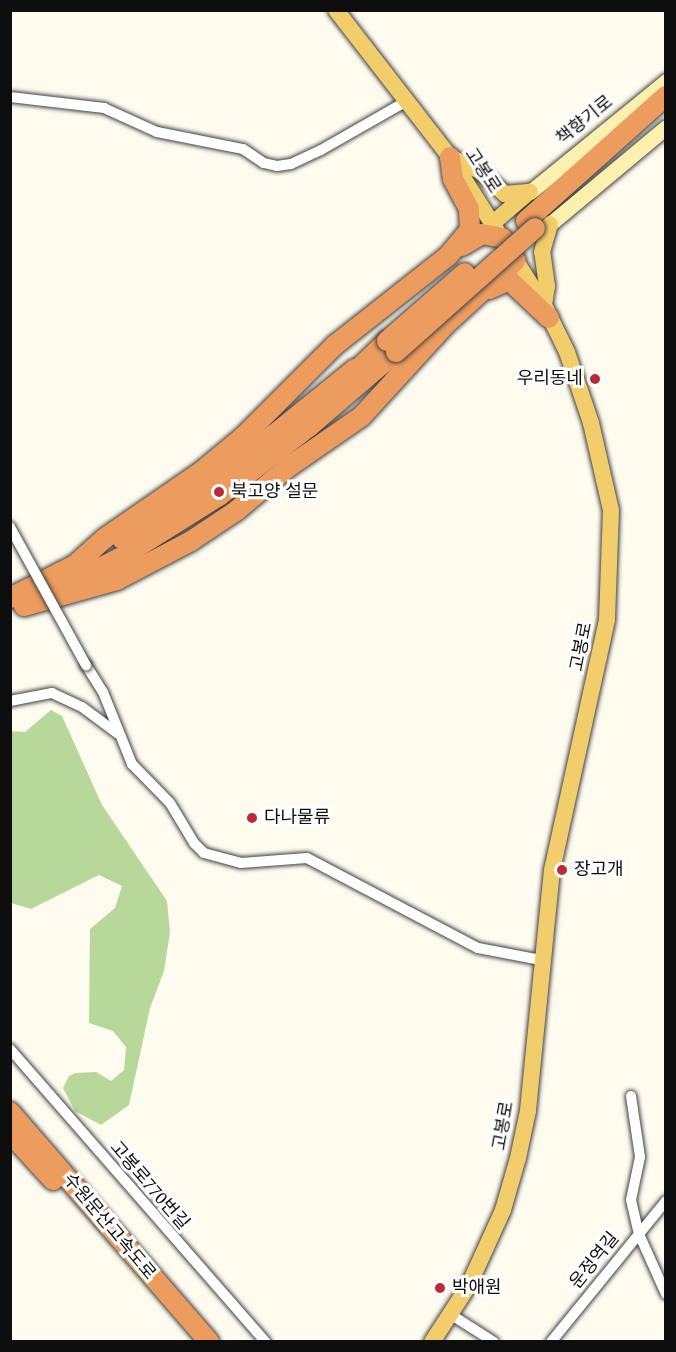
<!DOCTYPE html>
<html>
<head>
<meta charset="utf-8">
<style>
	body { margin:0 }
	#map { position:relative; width:676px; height:1352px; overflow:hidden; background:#fefbef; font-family:Spectral,"Noto Sans KR",serif }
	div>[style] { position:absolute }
	.forest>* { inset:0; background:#b8d79b }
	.roads { filter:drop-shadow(0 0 2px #414141) drop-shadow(0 0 2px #414141) }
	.minor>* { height:10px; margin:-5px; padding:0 5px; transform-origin:5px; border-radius:5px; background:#fff }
	.secondary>* { height:15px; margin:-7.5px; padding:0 7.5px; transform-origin:7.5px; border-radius:7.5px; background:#fbf0ae }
	.primary>* { height:16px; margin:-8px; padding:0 8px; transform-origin:8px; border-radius:8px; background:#f2cd6c }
	.motorway>* { height:20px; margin:-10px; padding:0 10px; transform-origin:10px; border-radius:10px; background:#ed9c5f }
	.bridges { filter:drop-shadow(0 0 2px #414141) drop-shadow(0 0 2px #414141) }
	.minor-bridge>* { height:10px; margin:-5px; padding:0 5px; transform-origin:5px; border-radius:5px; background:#fff }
	.motorway-bridge>* { height:20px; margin:-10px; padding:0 10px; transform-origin:10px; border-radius:10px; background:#ed9c5f }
	.dots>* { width:16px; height:16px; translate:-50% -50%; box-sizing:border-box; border:3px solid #fff; border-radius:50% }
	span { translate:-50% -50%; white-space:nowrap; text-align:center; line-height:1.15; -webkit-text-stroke:6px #fff; paint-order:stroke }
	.street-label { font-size:18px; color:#0e0e0e }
	.poi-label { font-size:18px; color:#0e0e0e }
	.right { translate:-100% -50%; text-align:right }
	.left { translate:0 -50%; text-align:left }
	.frame { position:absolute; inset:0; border:12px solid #0e0e0e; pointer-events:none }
</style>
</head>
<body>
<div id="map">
	<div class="forest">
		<div style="clip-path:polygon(51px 710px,62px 716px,102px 805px,167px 901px,170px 932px,164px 971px,150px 1008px,129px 1105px,101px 1125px,75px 1111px,63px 1088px,69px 1076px,75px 1073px,96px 1072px,111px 1081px,124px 1070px,126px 1047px,113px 1031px,89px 1023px,90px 929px,115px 908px,122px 886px,99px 875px,31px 909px,11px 903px,11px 731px,25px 732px)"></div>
	</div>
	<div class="roads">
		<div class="minor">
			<div style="left:10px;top:97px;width:95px;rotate:6.7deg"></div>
			<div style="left:104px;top:108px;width:58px;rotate:24.4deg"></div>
			<div style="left:157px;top:132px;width:88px;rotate:11.2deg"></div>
			<div style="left:243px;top:149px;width:25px;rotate:34deg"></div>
			<div style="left:264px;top:163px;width:13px;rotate:13deg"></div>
			<div style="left:277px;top:166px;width:14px;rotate:-8deg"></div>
			<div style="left:291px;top:164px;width:33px;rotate:-25deg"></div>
			<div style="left:321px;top:150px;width:97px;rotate:-29.7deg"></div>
			<div style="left:86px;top:665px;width:32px;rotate:58deg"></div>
			<div style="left:103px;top:692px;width:78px;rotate:68.1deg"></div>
			<div style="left:132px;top:764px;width:54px;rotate:45.7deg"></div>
			<div style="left:170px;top:803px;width:47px;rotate:59deg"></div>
			<div style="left:194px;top:843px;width:14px;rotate:45deg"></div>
			<div style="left:204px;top:853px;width:38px;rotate:15deg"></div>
			<div style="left:241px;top:863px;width:66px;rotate:-4.3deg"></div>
			<div style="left:307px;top:858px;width:193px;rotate:27.8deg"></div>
			<div style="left:478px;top:948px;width:64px;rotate:10.8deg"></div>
			<div style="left:10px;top:701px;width:43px;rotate:-10.8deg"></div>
			<div style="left:52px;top:693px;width:33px;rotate:25deg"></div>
			<div style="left:82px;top:707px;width:44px;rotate:36.6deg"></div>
			<div style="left:10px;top:1049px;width:389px;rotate:48.9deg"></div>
			<div style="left:631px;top:1096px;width:62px;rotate:81.6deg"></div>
			<div style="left:640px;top:1157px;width:44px;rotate:101.8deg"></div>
			<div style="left:631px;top:1200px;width:35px;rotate:77deg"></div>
			<div style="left:639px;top:1234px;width:66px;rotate:65.8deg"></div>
			<div style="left:450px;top:1314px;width:52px;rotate:32.5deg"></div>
			<div style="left:551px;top:1342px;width:182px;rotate:-50.8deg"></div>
		</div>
		<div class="secondary">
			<div style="left:530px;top:192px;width:176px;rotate:-39.2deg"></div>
			<div style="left:550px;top:224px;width:151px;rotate:-39.9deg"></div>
		</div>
		<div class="primary">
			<div style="left:336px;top:10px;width:186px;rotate:52.2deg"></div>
			<div style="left:450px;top:157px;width:175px;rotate:57.6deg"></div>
			<div style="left:544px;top:305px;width:52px;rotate:63.9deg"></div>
			<div style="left:567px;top:352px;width:75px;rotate:71.3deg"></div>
			<div style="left:591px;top:423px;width:89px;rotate:77.1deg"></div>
			<div style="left:611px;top:510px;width:110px;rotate:92.1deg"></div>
			<div style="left:607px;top:620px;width:256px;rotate:102.4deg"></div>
			<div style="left:552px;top:870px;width:242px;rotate:95.7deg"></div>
			<div style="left:528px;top:1111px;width:48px;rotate:102deg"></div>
			<div style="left:518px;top:1158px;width:54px;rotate:106.1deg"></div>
			<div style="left:503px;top:1210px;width:82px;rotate:114.4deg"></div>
			<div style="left:469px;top:1285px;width:68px;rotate:123deg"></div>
			<div style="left:450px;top:157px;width:33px;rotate:25deg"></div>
			<div style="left:480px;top:171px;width:34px;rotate:43deg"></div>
			<div style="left:505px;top:194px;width:25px;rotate:-5deg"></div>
			<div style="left:493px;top:223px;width:48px;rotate:-40.7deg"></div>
			<div style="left:544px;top:305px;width:19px;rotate:-81deg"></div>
			<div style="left:547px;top:286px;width:34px;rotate:-98deg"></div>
			<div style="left:542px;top:252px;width:29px;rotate:-74deg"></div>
		</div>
		<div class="motorway">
			<div style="left:526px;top:221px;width:188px;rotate:-41.8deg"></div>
			<div style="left:462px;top:246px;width:23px;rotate:-31deg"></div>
			<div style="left:482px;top:234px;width:21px;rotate:11deg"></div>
			<div style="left:489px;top:289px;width:22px;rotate:-24deg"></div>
			<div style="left:509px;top:280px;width:55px;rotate:43.5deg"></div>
			<div style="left:348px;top:379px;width:54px;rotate:-44.3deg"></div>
			<div style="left:122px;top:539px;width:106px;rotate:-31.1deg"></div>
			<div style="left:213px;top:484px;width:183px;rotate:-39deg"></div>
			<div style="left:75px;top:565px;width:40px;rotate:-42deg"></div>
			<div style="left:105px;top:538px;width:118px;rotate:-34.6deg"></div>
			<div style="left:202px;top:471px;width:53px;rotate:-39.7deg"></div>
			<div style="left:243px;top:437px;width:130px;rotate:-45deg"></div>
			<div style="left:335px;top:345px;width:144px;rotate:-38.2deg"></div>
			<div style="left:448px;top:256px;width:34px;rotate:-50deg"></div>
			<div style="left:470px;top:230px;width:21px;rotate:-93deg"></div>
			<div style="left:469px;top:209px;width:34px;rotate:-118deg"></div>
			<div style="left:453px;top:179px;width:22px;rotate:-98deg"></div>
			<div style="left:64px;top:586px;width:63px;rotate:-26.6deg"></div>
			<div style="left:120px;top:558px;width:117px;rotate:-32.1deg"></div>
			<div style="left:219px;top:496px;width:115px;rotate:-37.6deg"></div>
			<div style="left:310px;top:426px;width:113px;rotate:-40.7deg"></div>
			<div style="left:10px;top:598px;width:73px;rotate:-26.9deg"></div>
			<div style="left:24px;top:606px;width:97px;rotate:-15.6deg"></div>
			<div style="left:117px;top:580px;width:84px;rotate:-27.8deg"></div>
			<div style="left:191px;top:541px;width:54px;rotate:-33.7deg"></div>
			<div style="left:236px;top:511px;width:67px;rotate:-40.1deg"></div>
			<div style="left:287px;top:468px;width:91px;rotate:-34.7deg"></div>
			<div style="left:362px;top:416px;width:126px;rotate:-47.6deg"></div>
			<div style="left:447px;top:323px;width:93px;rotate:-42.4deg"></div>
			<div style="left:10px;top:1112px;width:304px;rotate:49.1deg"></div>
			<div style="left:10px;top:1133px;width:64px;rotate:47.5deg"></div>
		</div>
	</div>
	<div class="bridges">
		<div class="minor-bridge">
			<div style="left:10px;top:527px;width:158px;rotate:61.2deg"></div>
		</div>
		<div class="motorway-bridge">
			<div style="left:387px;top:341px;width:103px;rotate:-41.1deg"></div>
			<div style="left:396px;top:352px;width:186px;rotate:-41.7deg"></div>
		</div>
	</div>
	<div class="dots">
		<div style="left:595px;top:379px;background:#b72c37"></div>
		<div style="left:219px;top:492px;background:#b72c37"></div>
		<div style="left:252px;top:818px;background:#b72c37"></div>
		<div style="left:562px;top:870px;background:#b72c37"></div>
		<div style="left:440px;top:1288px;background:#b72c37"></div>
	</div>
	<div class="street-label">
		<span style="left:585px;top:121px;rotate:-39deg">책향기로</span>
		<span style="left:482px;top:171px;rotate:57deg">고봉로</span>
		<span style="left:582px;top:647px;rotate:-79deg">고봉로</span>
		<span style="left:504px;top:1126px;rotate:-80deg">고봉로</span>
		<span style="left:149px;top:1186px;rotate:49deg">고봉로770번길</span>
		<span style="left:109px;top:1227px;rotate:50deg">수원문산고속도로</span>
		<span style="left:595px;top:1261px;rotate:-51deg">운정역길</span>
	</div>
	<div class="poi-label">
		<span class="right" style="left:583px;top:379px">우리동네</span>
		<span class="left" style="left:231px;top:492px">북고양 설문</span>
		<span class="left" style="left:264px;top:818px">다나물류</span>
		<span class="left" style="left:574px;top:870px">장고개</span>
		<span class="left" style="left:452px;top:1288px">박애원</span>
	</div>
	<div class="frame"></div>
</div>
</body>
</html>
